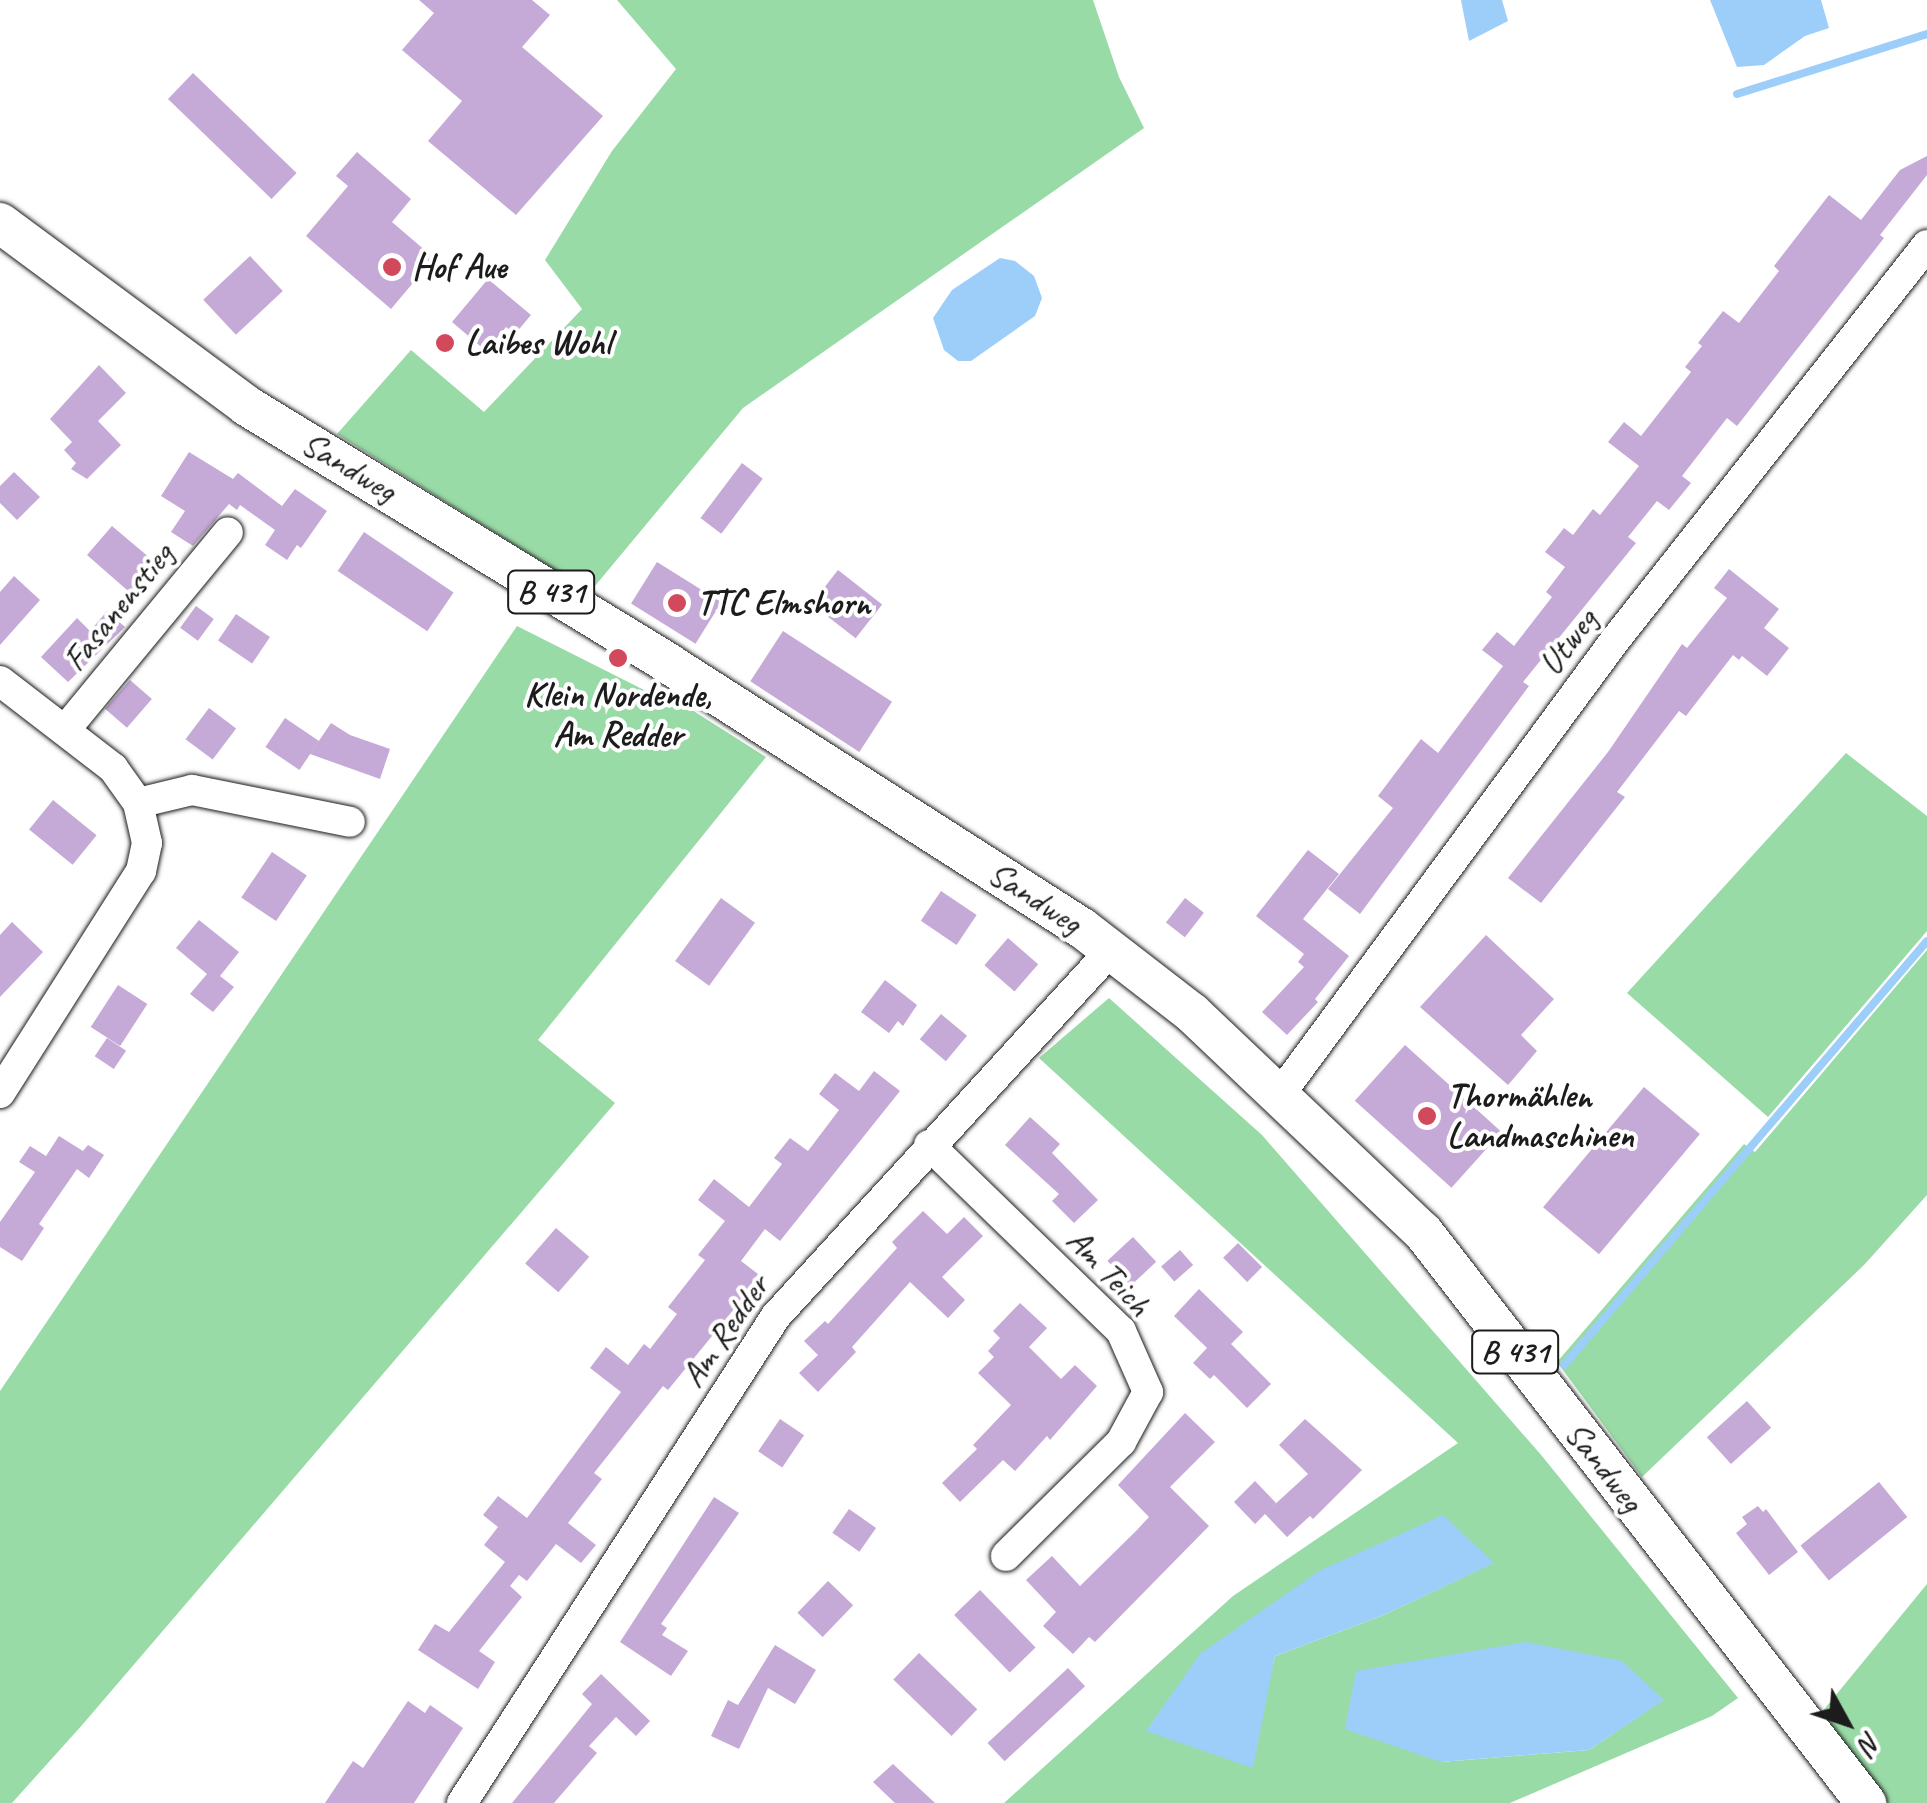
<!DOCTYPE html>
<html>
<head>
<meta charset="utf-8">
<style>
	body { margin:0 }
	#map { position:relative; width:1927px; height:1803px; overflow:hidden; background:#fff; font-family:Caveat,sans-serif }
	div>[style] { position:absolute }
	.green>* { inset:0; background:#99dba7 }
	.water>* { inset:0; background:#9ccef9 }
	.stream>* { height:8px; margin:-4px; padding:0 4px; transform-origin:4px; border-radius:4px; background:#9ccef9 }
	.building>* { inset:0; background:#c5a9d6; transform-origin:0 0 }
	.roads { filter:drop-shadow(0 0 2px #1c1c1c) drop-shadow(0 0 2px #1c1c1c) }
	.minor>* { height:30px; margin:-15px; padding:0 15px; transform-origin:15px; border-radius:15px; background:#fff }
	.major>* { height:40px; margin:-20px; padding:0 20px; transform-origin:20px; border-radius:20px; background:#fff }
	.dots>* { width:28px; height:28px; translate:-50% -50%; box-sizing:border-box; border:5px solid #fff; border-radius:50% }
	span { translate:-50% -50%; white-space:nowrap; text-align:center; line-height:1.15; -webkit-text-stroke:8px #fff; paint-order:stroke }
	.shield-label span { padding:2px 8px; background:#fff; border:2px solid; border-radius:8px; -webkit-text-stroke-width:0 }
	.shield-label { font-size:32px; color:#1c1c1c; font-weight:700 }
	.poi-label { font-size:35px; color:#1c1c1c; font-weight:700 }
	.left { translate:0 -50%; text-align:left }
	.street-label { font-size:35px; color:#1c1c1c }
	.north { position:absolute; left:1797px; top:1673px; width:100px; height:100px; -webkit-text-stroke:8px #fff; paint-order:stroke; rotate:130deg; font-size:28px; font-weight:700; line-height:40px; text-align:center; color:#1c1c1c }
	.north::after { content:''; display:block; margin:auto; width:35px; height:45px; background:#1c1c1c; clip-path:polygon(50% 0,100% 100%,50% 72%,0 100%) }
</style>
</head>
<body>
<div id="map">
	<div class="green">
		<div style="clip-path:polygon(617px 0,1093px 0,1119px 77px,1144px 128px,743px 408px,590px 592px,337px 434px,411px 350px,484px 412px,582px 309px,545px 260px,612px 151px,676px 69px)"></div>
		<div style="clip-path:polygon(517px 626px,656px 696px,673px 698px,766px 757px,538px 1040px,615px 1103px,83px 1724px,12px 1803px,0 1803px,0 1391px)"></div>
		<div style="clip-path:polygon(1846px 753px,1927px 816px,1927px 931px,1768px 1117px,1627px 993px)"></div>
		<div style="clip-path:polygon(1927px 950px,1927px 1195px,1864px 1265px,1642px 1477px,1557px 1362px,1744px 1144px,1755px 1152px)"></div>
		<div style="clip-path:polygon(evenodd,1109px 998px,1262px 1135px,1542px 1456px,1738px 1698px,1712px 1716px,1510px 1803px,1004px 1803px,1233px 1596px,1458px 1443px,1039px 1058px,1109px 998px,1493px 1563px,1384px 1615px,1275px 1656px,1263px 1707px,1200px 1654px,1493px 1563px,1109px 998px,1663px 1700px,1589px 1750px,1441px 1762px,1663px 1700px)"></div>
		<div style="clip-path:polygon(1927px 1584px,1927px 1803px,1866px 1803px,1808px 1729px)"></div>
	</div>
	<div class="water">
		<div style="clip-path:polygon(1461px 0,1502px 0,1508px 21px,1469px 41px)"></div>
		<div style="clip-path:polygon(1710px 0,1821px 0,1829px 28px,1805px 36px,1764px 65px,1737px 67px)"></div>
		<div style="clip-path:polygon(1000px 258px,1015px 261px,1034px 276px,1042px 298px,1035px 316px,971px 361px,958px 361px,944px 350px,933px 318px,952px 290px)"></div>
		<div style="clip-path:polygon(1443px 1515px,1494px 1563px,1384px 1615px,1275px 1656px,1253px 1768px,1146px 1731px,1200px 1654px,1319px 1571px)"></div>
		<div style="clip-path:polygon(1526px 1642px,1622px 1661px,1664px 1700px,1589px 1750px,1441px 1762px,1345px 1729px,1356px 1671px)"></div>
	</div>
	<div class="stream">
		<div style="left:1737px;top:94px;width:199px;rotate:-17.5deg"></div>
		<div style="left:1564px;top:1365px;width:558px;rotate:-49.43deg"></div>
	</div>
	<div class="building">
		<div style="clip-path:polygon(419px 0,532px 0,550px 15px,522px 47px,603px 116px,516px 215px,428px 141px,462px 101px,402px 50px,434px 13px)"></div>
		<div style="left:193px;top:73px;width:144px;height:36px;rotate:44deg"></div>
		<div style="clip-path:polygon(357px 152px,411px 199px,392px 222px,434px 258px,391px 309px,306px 236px,348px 186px,336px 176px)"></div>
		<div style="clip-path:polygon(1927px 156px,1927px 175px,1880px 235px,1884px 238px,1737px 426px,1727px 418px,1682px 476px,1691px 483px,1669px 510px,1657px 501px,1628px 537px,1636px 543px,1523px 682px,1529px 686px,1360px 914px,1328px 889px,1393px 808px,1378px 796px,1421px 739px,1438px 753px,1503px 666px,1482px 650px,1497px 632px,1514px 646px,1552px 597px,1546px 592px,1565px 567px,1545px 552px,1564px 528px,1573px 535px,1593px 509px,1600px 515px,1639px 466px,1608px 442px,1624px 422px,1641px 436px,1691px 372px,1685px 367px,1702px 346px,1698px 343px,1723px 311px,1739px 323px,1779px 271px,1774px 266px,1829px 195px,1861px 220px,1900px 170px)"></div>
		<div style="left:250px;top:256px;width:48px;height:64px;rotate:47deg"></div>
		<div style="clip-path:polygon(488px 279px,531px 315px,515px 334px,506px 327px,486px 351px,452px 322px)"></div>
		<div style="clip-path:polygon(99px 365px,126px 393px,98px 421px,121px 445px,87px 479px,71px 469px,76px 463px,64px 450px,72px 442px,50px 419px)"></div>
		<div style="clip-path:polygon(189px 452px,233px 479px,238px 473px,282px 506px,295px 489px,327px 511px,301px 548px,297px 545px,287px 560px,265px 545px,275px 530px,240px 505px,237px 510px,229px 504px,193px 546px,171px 532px,185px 511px,161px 496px)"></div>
		<div style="left:742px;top:463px;width:26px;height:69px;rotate:37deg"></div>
		<div style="clip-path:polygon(14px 472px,40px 497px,17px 520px,0 503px,0 486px)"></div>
		<div style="clip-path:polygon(112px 526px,157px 564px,157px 572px,135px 597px,87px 555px)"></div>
		<div style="left:364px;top:532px;width:108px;height:47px;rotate:34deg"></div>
		<div style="left:657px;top:562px;width:76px;height:49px;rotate:32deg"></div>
		<div style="clip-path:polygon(1729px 569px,1779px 609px,1764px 628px,1789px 648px,1767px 676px,1742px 656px,1739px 660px,1733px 655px,1686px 716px,1679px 711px,1617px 792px,1625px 797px,1541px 903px,1508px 878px,1608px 752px,1682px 644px,1687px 648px,1727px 598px,1714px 588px)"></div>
		<div style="left:838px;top:570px;width:56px;height:43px;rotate:38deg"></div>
		<div style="clip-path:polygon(14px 576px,40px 600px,0 645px,0 592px)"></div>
		<div style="left:196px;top:606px;width:22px;height:27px;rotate:36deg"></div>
		<div style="clip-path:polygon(107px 611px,125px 627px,68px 682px,41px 657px,77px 618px,90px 631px)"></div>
		<div style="left:236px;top:614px;width:41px;height:32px;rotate:34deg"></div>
		<div style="left:783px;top:631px;width:130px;height:60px;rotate:33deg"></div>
		<div style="left:130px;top:680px;width:29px;height:38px;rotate:41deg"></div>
		<div style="left:209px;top:708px;width:34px;height:39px;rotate:37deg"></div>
		<div style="left:285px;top:718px;width:41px;height:35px;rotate:34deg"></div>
		<div style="clip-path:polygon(331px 723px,350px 735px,390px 749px,380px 779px,310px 754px)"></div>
		<div style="left:53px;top:800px;width:56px;height:38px;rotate:39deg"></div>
		<div style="clip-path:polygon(1308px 850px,1339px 874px,1303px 919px,1349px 956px,1315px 999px,1318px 1002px,1287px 1035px,1262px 1012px,1304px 967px,1298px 962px,1304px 954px,1256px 916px)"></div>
		<div style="left:272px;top:852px;width:42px;height:55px;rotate:34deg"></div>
		<div style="left:941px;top:891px;width:43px;height:36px;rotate:34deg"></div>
		<div style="left:721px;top:898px;width:42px;height:78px;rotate:36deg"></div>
		<div style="left:1185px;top:898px;width:24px;height:31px;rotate:38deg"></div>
		<div style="clip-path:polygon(199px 920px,239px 952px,220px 976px,234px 987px,213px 1012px,190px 994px,207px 974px,176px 948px)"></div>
		<div style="clip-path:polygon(12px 922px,43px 952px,0 997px,0 935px)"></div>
		<div style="clip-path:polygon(1486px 935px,1554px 999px,1521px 1035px,1537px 1051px,1508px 1085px,1420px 1007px)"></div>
		<div style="left:1008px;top:938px;width:40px;height:36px;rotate:41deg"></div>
		<div style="clip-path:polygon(885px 980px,917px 1005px,903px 1026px,898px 1021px,889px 1033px,861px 1012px)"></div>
		<div style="left:118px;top:985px;width:35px;height:50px;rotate:33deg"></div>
		<div style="left:941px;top:1014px;width:34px;height:33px;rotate:40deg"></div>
		<div style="left:107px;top:1038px;width:23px;height:22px;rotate:34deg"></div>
		<div style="left:1405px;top:1045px;width:130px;height:75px;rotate:42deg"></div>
		<div style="clip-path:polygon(874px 1071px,900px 1091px,780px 1241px,765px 1229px,741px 1261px,758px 1274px,734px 1309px,668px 1390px,663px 1386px,594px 1473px,602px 1479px,568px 1523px,596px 1545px,581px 1563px,556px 1544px,527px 1581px,519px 1575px,510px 1586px,522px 1597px,479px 1651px,495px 1662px,478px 1689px,418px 1650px,435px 1624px,449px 1632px,505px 1562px,484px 1545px,498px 1527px,483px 1515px,498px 1496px,527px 1518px,621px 1392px,590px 1368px,606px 1347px,628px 1365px,644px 1344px,650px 1349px,677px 1314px,668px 1307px,705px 1260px,698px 1255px,725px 1221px,698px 1200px,714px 1179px,749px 1207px,782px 1164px,774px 1158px,790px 1138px,808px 1151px,839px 1110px,819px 1094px,835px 1073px,859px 1091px)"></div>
		<div style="left:1644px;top:1087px;width:73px;height:157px;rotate:40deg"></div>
		<div style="clip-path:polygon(1030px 1117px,1060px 1144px,1052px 1153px,1098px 1200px,1074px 1223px,1052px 1201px,1059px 1194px,1005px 1145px)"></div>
		<div style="clip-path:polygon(59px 1136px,83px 1151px,88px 1145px,104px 1155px,89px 1178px,77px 1169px,39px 1224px,44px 1228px,22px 1261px,0 1247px,0 1222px,35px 1172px,19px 1162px,30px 1146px,46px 1156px)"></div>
		<div style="clip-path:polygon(923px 1211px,947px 1234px,964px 1217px,983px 1236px,942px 1277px,965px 1300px,948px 1318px,910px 1282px,852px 1347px,856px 1352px,818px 1392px,799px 1373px,818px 1355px,804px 1341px,825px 1321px,828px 1324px,897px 1248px,892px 1242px)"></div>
		<div style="left:556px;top:1228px;width:44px;height:47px;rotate:41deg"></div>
		<div style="left:1133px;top:1237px;width:34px;height:35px;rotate:47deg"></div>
		<div style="left:1238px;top:1243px;width:34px;height:21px;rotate:45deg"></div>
		<div style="left:1180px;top:1250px;width:20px;height:25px;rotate:49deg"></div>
		<div style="clip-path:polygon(1199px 1289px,1243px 1332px,1231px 1344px,1271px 1384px,1247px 1408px,1214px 1375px,1210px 1379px,1193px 1363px,1207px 1348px,1174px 1316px)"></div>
		<div style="clip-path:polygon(1020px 1303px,1047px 1328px,1029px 1347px,1061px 1379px,1075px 1365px,1097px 1386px,1050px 1440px,1047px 1436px,1015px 1471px,1003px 1460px,960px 1502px,942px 1483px,977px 1449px,973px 1445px,1011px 1405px,978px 1373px,994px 1357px,988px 1351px,1000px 1338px,993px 1331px)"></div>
		<div style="left:1747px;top:1401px;width:36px;height:54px;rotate:48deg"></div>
		<div style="clip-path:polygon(1185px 1413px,1215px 1442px,1170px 1487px,1209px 1526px,1095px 1642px,1089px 1637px,1073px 1654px,1043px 1626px,1056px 1612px,1026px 1580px,1052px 1556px,1080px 1586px,1136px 1531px,1149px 1517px,1118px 1485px)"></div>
		<div style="left:780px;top:1419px;width:29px;height:39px;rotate:34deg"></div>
		<div style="clip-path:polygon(1305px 1419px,1362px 1470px,1313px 1519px,1310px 1516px,1287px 1537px,1265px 1514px,1255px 1524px,1234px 1502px,1255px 1481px,1276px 1503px,1272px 1507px,1308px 1474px,1279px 1445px)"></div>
		<div style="left:1879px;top:1482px;width:45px;height:101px;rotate:51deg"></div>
		<div style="clip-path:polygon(714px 1497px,739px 1513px,661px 1624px,667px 1628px,662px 1635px,688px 1651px,671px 1676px,620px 1642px)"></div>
		<div style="clip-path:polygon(1758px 1506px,1763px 1512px,1766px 1509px,1798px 1552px,1769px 1575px,1736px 1533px,1747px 1524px,1742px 1517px)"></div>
		<div style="left:849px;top:1509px;width:33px;height:29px;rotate:35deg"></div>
		<div style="left:828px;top:1581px;width:35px;height:44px;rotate:44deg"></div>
		<div style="left:980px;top:1590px;width:80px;height:36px;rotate:46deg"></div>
		<div style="clip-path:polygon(775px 1645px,816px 1670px,795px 1704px,768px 1688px,739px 1749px,711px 1736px,728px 1700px,738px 1705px)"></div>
		<div style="left:919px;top:1653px;width:81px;height:37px;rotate:44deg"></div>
		<div style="left:1068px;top:1668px;width:25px;height:110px;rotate:47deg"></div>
		<div style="clip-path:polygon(601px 1674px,650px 1721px,636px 1736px,616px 1717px,589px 1746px,597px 1753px,554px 1803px,512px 1803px,592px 1704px,582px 1694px)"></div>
		<div style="clip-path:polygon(408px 1701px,425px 1713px,430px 1705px,463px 1728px,414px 1803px,325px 1803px,353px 1761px,363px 1768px)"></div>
		<div style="clip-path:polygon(893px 1764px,935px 1803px,895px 1803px,873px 1782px)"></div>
	</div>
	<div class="roads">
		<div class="minor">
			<div style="left:0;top:681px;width:143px;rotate:37.6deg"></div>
			<div style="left:113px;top:768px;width:43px;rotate:54.5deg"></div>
			<div style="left:138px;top:803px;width:41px;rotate:77.3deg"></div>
			<div style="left:147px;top:843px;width:29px;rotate:102deg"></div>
			<div style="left:141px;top:871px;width:263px;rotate:122.4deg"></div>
			<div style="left:65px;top:730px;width:256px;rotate:-50.5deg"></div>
			<div style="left:138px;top:803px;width:56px;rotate:-13.5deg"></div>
			<div style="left:192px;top:790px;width:161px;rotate:11.4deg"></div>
			<div style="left:1281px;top:1093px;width:564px;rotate:-53.58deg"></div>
			<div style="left:1616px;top:639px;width:502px;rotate:-51.71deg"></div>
			<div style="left:929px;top:1145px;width:267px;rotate:44.1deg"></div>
			<div style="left:1121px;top:1331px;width:67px;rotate:66.1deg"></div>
			<div style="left:1148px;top:1392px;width:57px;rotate:118.4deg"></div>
			<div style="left:1121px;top:1442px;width:162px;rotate:135.3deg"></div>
			<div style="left:462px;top:1803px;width:579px;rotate:-57.19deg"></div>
			<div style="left:776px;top:1316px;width:498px;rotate:-47.5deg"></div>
		</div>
		<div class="major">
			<div style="left:0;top:223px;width:307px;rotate:36.5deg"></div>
			<div style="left:247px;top:406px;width:495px;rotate:31.4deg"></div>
			<div style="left:669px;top:664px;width:490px;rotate:32.6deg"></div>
			<div style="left:1082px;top:928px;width:139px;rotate:37.7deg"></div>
			<div style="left:1192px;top:1013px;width:318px;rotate:43.5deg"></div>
			<div style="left:1423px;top:1232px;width:723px;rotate:52.19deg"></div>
		</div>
	</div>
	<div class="dots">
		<div style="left:392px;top:267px;background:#d1495b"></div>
		<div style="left:445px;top:343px;background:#d1495b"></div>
		<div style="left:677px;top:603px;background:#d1495b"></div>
		<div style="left:618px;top:658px;background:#d1495b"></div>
		<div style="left:1427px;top:1116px;background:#d1495b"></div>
	</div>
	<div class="shield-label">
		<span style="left:551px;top:592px">B 431</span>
		<span style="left:1515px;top:1352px">B 431</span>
	</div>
	<div class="poi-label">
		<span class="left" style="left:412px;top:267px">Hof Aue</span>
		<span class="left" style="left:465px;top:343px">Laibes Wohl</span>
		<span class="left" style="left:697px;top:603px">TTC Elmshorn</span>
		<span style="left:618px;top:715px">Klein Nordende,<br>Am Redder</span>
		<span class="left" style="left:1447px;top:1116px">Thormählen<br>Landmaschinen</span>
	</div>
	<div class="street-label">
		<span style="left:349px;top:467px;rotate:31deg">Sandweg</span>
		<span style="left:118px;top:607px;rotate:-51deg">Fasanenstieg</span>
		<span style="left:1568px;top:642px;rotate:-53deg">Utweg</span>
		<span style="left:1035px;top:898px;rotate:33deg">Sandweg</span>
		<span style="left:1109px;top:1272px;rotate:47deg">Am Teich</span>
		<span style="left:725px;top:1331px;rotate:-55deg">Am Redder</span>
		<span style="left:1604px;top:1467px;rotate:52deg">Sandweg</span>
	</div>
	<div class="north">N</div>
</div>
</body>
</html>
